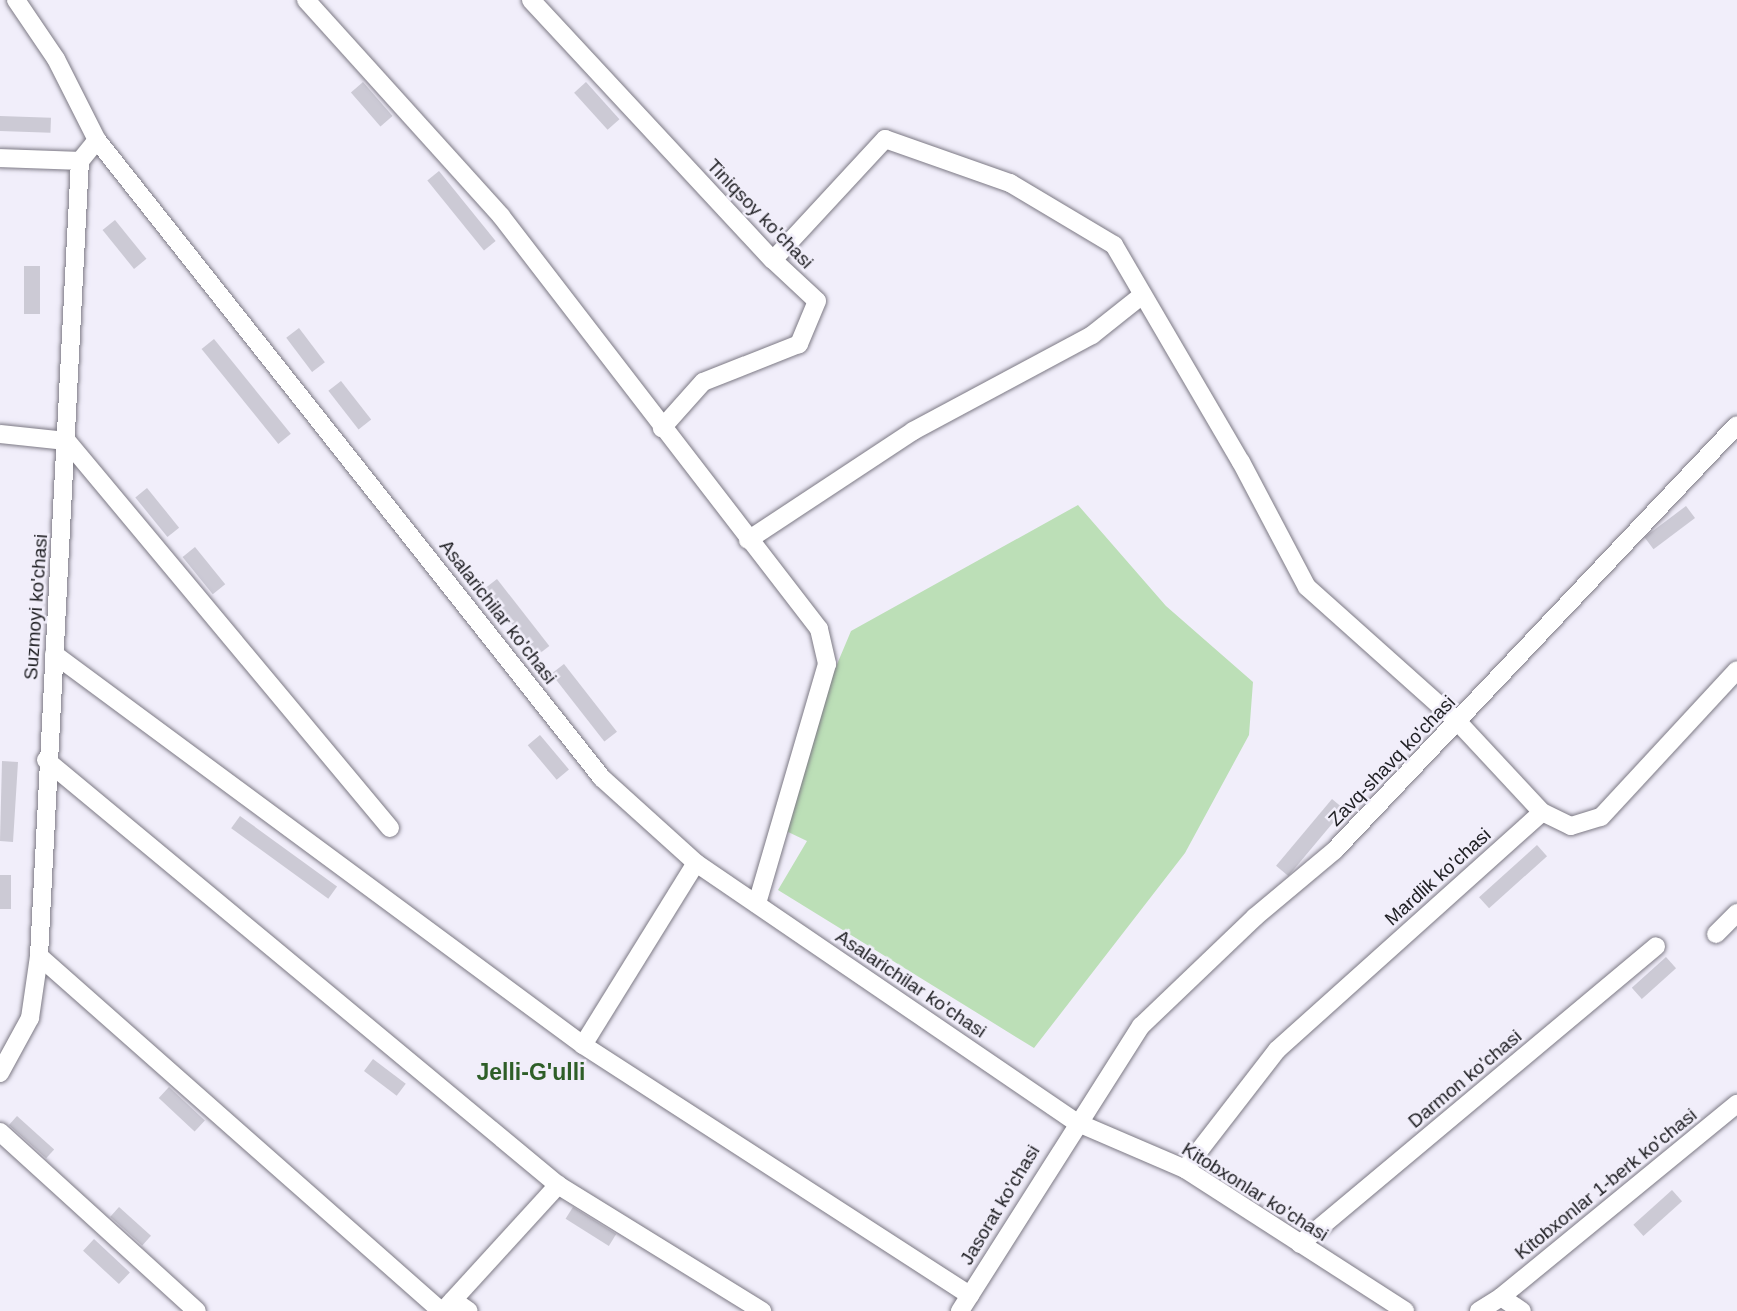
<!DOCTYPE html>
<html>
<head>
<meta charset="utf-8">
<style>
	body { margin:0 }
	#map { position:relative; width:1737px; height:1311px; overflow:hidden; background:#f1eefa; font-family:Arial,sans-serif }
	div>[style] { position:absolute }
	.green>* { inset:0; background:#bcdfb7 }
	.building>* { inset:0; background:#cccad5; transform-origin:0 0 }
	.roads { filter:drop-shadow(0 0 2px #7c7984) drop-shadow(0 0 2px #7c7984) }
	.minor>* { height:18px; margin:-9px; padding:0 9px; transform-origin:9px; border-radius:9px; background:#fff }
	span { translate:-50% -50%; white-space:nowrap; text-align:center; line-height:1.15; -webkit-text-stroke:5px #f1eefa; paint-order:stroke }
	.street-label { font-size:19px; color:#202024 }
	.quarter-label { font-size:23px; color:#2e5e28; font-weight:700 }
</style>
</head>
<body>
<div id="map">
	<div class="green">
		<div style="clip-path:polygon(1078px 505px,1166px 606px,1253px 682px,1249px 735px,1185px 853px,1034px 1048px,778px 890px,807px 841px,784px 830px,814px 719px,851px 631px)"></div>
	</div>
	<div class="building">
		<div style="left:363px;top:82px;width:45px;height:16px;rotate:49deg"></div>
		<div style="left:586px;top:82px;width:50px;height:16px;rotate:48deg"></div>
		<div style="left:0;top:116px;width:51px;height:15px;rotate:2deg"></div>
		<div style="left:439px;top:171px;width:90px;height:15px;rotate:51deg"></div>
		<div style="left:115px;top:220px;width:50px;height:16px;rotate:51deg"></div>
		<div style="left:24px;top:266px;width:16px;height:48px"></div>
		<div style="left:299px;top:328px;width:43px;height:16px;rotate:53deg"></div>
		<div style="left:214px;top:339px;width:122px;height:16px;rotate:51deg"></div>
		<div style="left:341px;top:381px;width:49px;height:16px;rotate:52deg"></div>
		<div style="left:147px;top:488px;width:51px;height:15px;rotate:51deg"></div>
		<div style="left:1686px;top:506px;width:15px;height:52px;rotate:53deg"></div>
		<div style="left:195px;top:547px;width:48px;height:16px;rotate:51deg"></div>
		<div style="left:497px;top:579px;width:85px;height:16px;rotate:52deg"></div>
		<div style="left:564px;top:664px;width:86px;height:16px;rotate:52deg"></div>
		<div style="left:540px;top:735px;width:45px;height:16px;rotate:50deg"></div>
		<div style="clip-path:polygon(2px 761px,18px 762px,13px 842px,0 841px)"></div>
		<div style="left:1332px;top:799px;width:16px;height:87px;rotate:40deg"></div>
		<div style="left:240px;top:816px;width:120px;height:15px;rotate:36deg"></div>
		<div style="left:1537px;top:845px;width:15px;height:78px;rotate:48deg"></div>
		<div style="left:0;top:875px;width:11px;height:34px"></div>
		<div style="left:1666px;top:957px;width:15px;height:46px;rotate:48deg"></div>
		<div style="left:373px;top:1059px;width:41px;height:15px;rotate:37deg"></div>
		<div style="left:169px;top:1087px;width:49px;height:15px;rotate:43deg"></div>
		<div style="left:17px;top:1116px;width:50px;height:12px;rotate:42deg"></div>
		<div style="left:1672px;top:1190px;width:15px;height:52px;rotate:48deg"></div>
		<div style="left:119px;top:1207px;width:43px;height:13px;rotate:42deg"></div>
		<div style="left:573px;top:1207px;width:51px;height:14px;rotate:32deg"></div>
		<div style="left:94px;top:1239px;width:49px;height:16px;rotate:43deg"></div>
	</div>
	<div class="roads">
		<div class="minor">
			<div style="left:16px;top:0;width:71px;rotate:55.9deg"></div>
			<div style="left:56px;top:59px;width:91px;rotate:63.2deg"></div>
			<div style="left:97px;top:140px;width:814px;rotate:51.64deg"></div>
			<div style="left:602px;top:778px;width:127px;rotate:42.1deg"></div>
			<div style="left:696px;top:863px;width:460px;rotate:34.3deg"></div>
			<div style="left:1076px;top:1122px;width:119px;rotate:23.3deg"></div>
			<div style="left:1185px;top:1169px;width:262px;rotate:32.8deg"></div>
			<div style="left:306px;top:0;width:291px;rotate:47.9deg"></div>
			<div style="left:501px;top:216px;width:521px;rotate:52.4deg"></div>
			<div style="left:819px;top:629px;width:36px;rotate:77deg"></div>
			<div style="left:827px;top:664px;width:250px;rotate:106.3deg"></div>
			<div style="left:531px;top:0;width:355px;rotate:47.1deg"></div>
			<div style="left:773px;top:260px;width:60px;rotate:43deg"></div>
			<div style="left:817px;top:301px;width:47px;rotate:112.7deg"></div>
			<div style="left:799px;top:344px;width:103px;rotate:158.4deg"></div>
			<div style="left:703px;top:382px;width:62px;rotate:131.7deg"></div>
			<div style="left:0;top:158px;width:80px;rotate:2.1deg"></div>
			<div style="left:773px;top:260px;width:165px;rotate:-47.2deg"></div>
			<div style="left:885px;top:139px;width:133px;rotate:19.4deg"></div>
			<div style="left:1010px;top:183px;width:121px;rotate:30.8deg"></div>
			<div style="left:1114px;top:245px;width:251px;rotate:59.7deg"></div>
			<div style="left:1241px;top:462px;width:141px;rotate:62.2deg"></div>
			<div style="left:1307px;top:587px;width:203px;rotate:41.8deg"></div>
			<div style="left:1458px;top:722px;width:123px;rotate:47deg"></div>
			<div style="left:0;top:434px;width:67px;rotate:6deg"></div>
			<div style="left:67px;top:441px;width:504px;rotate:50.15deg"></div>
			<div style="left:748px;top:540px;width:198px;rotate:-33.4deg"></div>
			<div style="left:913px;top:431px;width:203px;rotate:-28.2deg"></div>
			<div style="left:1092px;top:335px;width:63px;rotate:-38.5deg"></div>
			<div style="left:54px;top:654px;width:658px;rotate:36.47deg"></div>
			<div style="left:583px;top:1045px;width:461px;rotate:32.9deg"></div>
			<div style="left:46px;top:760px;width:665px;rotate:39.7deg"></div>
			<div style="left:558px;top:1185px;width:240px;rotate:31.7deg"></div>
			<div style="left:1716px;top:934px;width:30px;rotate:-45deg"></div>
			<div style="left:39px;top:956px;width:536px;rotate:41.45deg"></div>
			<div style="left:583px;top:1045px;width:214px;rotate:-58.2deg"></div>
			<div style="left:0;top:1073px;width:63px;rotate:-61.4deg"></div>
			<div style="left:30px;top:1018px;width:63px;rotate:-81.7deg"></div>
			<div style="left:39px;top:956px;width:796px;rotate:-87.05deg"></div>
			<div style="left:80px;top:161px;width:27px;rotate:-51deg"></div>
			<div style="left:0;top:1132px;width:266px;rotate:42.3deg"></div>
			<div style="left:1185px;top:1169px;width:150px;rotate:-52.3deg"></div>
			<div style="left:1277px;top:1050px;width:356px;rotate:-41.9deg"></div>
			<div style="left:1542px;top:812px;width:32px;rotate:26deg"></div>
			<div style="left:1571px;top:826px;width:31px;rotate:-17deg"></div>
			<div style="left:1601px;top:817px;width:200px;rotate:-47.2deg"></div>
			<div style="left:1300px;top:1244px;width:464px;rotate:-39.9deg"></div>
			<div style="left:1501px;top:1297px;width:305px;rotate:-39.3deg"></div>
			<div style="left:453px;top:1300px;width:19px;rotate:35deg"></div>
			<div style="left:443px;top:1311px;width:171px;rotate:-47.6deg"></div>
			<div style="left:960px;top:1311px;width:338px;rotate:-57.6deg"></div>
			<div style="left:1141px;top:1026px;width:158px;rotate:-43.7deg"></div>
			<div style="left:1255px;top:917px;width:103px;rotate:-39.9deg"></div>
			<div style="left:1334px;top:851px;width:586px;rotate:-46.59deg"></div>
			<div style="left:1479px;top:1311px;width:26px;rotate:-32deg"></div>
			<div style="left:1501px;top:1297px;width:25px;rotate:34deg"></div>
		</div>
	</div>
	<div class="street-label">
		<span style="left:760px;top:214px;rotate:46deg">Tiniqsoy ko'chasi</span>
		<span style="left:36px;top:607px;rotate:-86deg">Suzmoyi ko'chasi</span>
		<span style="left:498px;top:612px;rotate:52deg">Asalarichilar ko'chasi</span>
		<span style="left:1392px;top:761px;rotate:-46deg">Zavq-shavq ko'chasi</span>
		<span style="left:1438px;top:877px;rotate:-42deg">Mardlik ko'chasi</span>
		<span style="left:911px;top:984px;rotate:34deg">Asalarichilar ko'chasi</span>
		<span style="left:1465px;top:1079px;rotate:-40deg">Darmon ko'chasi</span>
		<span style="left:1606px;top:1184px;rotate:-39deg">Kitobxonlar 1-berk ko'chasi</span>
		<span style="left:1255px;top:1192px;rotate:32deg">Kitobxonlar ko'chasi</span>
		<span style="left:1000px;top:1205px;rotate:-59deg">Jasorat ko'chasi</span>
	</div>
	<div class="quarter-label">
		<span style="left:531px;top:1072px">Jelli-G'ulli</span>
	</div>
</div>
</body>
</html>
